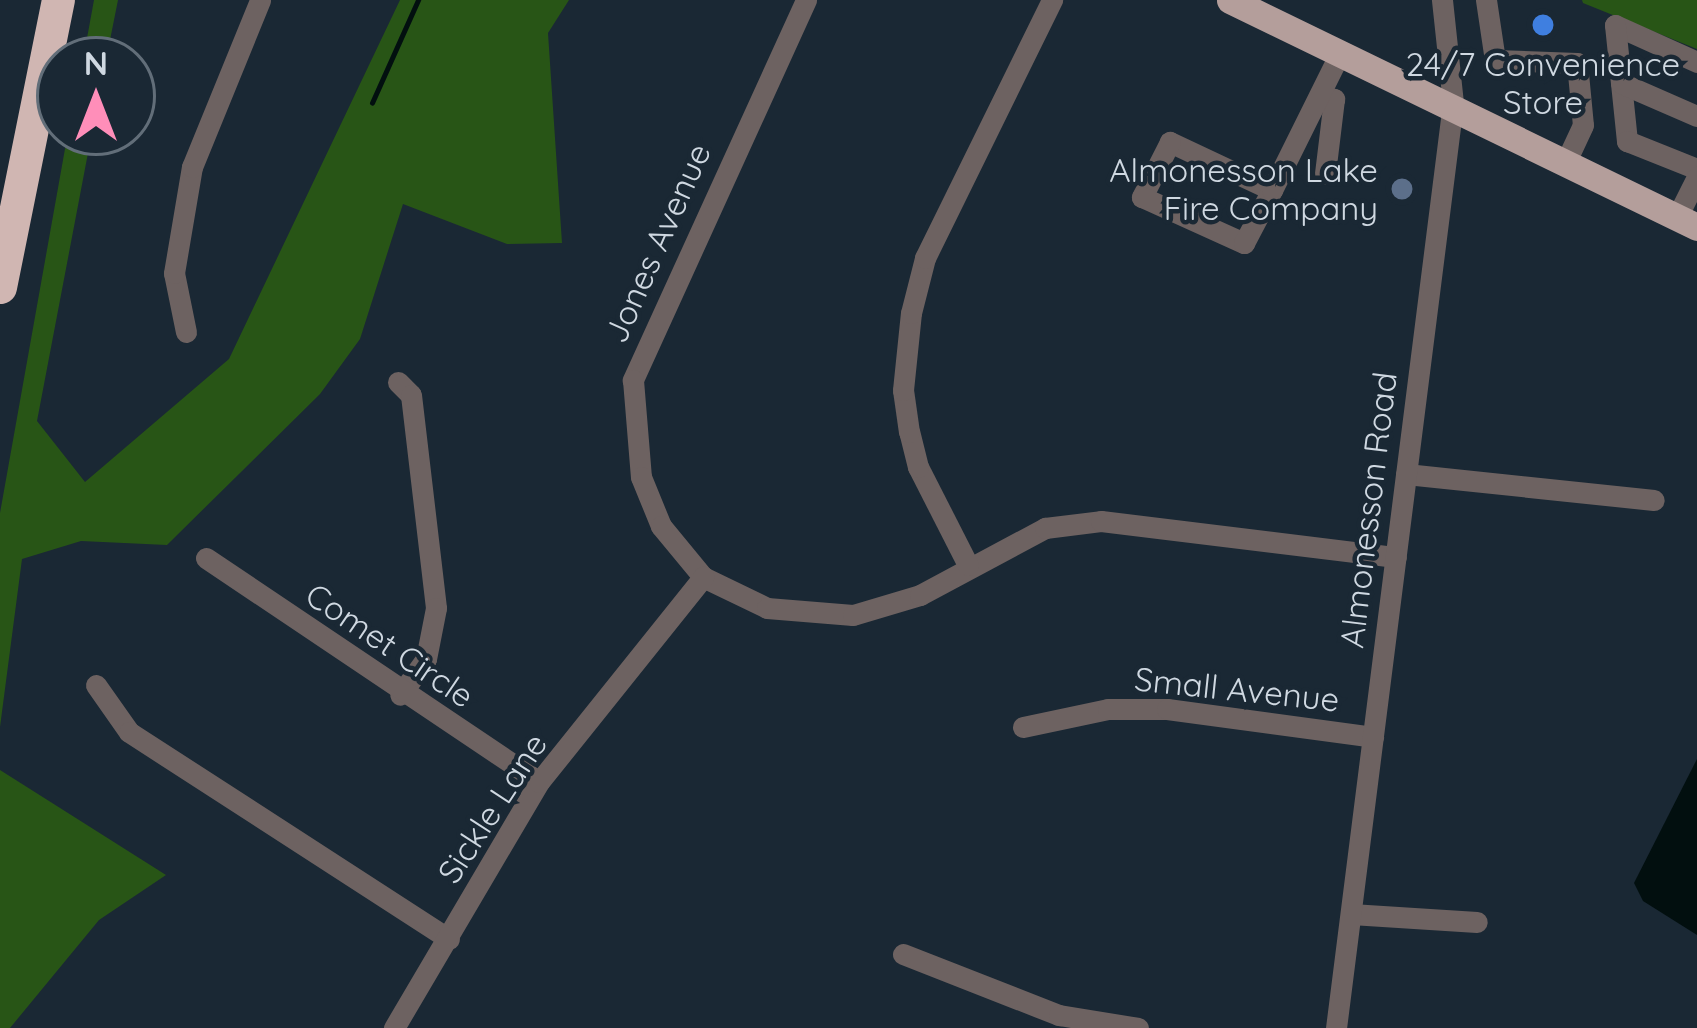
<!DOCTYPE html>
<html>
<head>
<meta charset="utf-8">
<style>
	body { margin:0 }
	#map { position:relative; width:1697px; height:1028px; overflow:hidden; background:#1a2834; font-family:Quicksand,sans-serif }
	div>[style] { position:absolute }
	.green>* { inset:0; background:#285516 }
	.water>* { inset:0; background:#020f0f }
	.stream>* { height:4.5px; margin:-2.25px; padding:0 2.25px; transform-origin:2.25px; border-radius:2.25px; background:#020f0f }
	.minor>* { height:21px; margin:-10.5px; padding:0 10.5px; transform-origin:10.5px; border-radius:10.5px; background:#6d6261 }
	.major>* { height:27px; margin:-13.5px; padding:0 13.5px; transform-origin:13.5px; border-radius:13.5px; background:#b49e9b }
	.highway>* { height:33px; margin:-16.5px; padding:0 16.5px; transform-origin:16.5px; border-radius:16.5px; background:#d0b6b2 }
	.dots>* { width:33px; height:33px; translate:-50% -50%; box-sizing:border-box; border:6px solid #1a2834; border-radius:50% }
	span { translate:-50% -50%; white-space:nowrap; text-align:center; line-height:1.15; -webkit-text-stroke:9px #1a2834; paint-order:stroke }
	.poi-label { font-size:33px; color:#cfd8e1 }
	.right { translate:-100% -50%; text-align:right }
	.street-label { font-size:33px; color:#cfd8e1 }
	.north { position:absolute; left:36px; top:36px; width:120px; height:120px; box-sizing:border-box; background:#1a2834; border:3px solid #626e79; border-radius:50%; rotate:0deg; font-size:33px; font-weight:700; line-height:48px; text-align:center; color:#cfd8e1 }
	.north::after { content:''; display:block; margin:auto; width:42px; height:54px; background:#ff8eb9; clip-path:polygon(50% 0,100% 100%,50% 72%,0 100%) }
</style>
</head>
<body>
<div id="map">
	<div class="green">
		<div style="clip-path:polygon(94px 0,118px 0,106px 60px,83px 60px)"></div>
		<div style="clip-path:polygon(400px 0,569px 0,548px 33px,562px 243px,507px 244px,403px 204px,360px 339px,320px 394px,167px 545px,81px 541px,22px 559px,0 727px,0 513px,68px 132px,92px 132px,37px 421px,85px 482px,229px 359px)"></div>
		<div style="clip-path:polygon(1582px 0,1697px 0,1697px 49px,1583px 3px)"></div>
		<div style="clip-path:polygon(0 770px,166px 875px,99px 920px,10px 1028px,0 1028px)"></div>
	</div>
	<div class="water">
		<div style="clip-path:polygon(1697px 759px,1697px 935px,1643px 901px,1634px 883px)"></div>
	</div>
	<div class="stream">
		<div style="left:372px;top:103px;width:113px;rotate:-65.9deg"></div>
	</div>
	<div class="minor">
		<div style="left:806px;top:0;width:418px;rotate:114.5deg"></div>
		<div style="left:633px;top:380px;width:97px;rotate:85.3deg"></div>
		<div style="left:641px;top:477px;width:53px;rotate:67.8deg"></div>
		<div style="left:661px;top:526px;width:66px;rotate:50.5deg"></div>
		<div style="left:703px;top:577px;width:71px;rotate:25.8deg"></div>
		<div style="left:767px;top:608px;width:86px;rotate:4.7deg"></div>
		<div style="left:853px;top:615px;width:70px;rotate:-16.6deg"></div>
		<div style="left:920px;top:595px;width:142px;rotate:-28.2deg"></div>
		<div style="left:1045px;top:528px;width:56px;rotate:-7.1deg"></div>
		<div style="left:1101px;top:521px;width:297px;rotate:7deg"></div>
		<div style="left:1486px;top:0;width:61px;rotate:81.5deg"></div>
		<div style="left:1495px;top:60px;width:82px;rotate:2.1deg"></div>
		<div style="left:1577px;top:63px;width:62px;rotate:84.5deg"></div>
		<div style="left:1583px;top:125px;width:40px;rotate:115deg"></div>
		<div style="left:1697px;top:62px;width:90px;rotate:-155.7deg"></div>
		<div style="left:1615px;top:25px;width:117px;rotate:84.1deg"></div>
		<div style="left:1627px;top:141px;width:75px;rotate:21.8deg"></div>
		<div style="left:1621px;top:83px;width:83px;rotate:23.5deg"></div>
		<div style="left:1320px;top:95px;width:15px;rotate:16deg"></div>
		<div style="left:1334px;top:99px;width:75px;rotate:96.9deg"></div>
		<div style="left:1272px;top:190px;width:113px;rotate:-154.8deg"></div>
		<div style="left:1170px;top:142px;width:62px;rotate:117deg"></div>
		<div style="left:1142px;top:197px;width:112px;rotate:24.3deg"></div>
		<div style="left:1244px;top:243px;width:60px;rotate:-62.2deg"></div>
		<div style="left:1272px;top:190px;width:155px;rotate:-63.6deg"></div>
		<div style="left:1677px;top:217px;width:45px;rotate:-63.4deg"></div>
		<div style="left:186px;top:332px;width:60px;rotate:-101.5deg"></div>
		<div style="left:174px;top:273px;width:108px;rotate:-80.4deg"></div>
		<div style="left:192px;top:167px;width:180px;rotate:-67.8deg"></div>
		<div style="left:398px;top:382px;width:18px;rotate:45deg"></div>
		<div style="left:411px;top:395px;width:214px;rotate:83.3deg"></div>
		<div style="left:436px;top:608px;width:52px;rotate:101.1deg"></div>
		<div style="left:426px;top:659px;width:44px;rotate:125.8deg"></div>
		<div style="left:1406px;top:474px;width:249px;rotate:6deg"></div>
		<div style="left:206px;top:558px;width:401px;rotate:33.9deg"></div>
		<div style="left:968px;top:565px;width:110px;rotate:-117deg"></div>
		<div style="left:918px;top:467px;width:36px;rotate:-104deg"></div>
		<div style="left:909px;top:432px;width:42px;rotate:-98.1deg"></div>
		<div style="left:903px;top:390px;width:77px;rotate:-84.1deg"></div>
		<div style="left:911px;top:313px;width:57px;rotate:-75.7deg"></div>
		<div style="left:925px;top:258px;width:288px;rotate:-63.8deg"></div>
		<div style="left:96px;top:685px;width:57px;rotate:54.9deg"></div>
		<div style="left:129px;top:732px;width:381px;rotate:32.9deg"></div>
		<div style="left:1023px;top:727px;width:87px;rotate:-12deg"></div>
		<div style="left:1108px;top:709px;width:59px"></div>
		<div style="left:1167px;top:709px;width:208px;rotate:7.7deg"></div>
		<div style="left:1351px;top:914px;width:126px;rotate:3.6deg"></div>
		<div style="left:903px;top:954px;width:168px;rotate:21.4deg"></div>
		<div style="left:1059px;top:1015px;width:80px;rotate:9.3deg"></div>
		<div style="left:394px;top:1028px;width:286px;rotate:-59.5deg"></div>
		<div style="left:539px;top:782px;width:263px;rotate:-51.3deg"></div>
		<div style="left:1336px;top:1028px;width:932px;rotate:-82.79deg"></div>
		<div style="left:1453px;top:103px;width:104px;rotate:-96.1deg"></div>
	</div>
	<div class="major">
		<div style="left:1230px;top:0;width:519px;rotate:25.92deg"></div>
	</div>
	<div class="highway">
		<div style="left:0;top:287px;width:293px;rotate:-78.6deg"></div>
	</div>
	<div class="dots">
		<div style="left:1543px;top:25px;background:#3f7fe0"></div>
		<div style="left:1402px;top:189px;background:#5c6f8a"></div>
	</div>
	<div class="poi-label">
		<span style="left:1543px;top:83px">24/7 Convenience<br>Store</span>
		<span class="right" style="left:1378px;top:189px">Almonesson Lake<br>Fire Company</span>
	</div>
	<div class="street-label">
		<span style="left:657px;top:243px;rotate:-66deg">Jones Avenue</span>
		<span style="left:1368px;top:510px;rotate:-83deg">Almonesson Road</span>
		<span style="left:390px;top:645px;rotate:34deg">Comet Circle</span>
		<span style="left:1237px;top:689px;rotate:6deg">Small Avenue</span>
		<span style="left:492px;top:808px;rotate:-57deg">Sickle Lane</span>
	</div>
	<div class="north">N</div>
</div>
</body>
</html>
